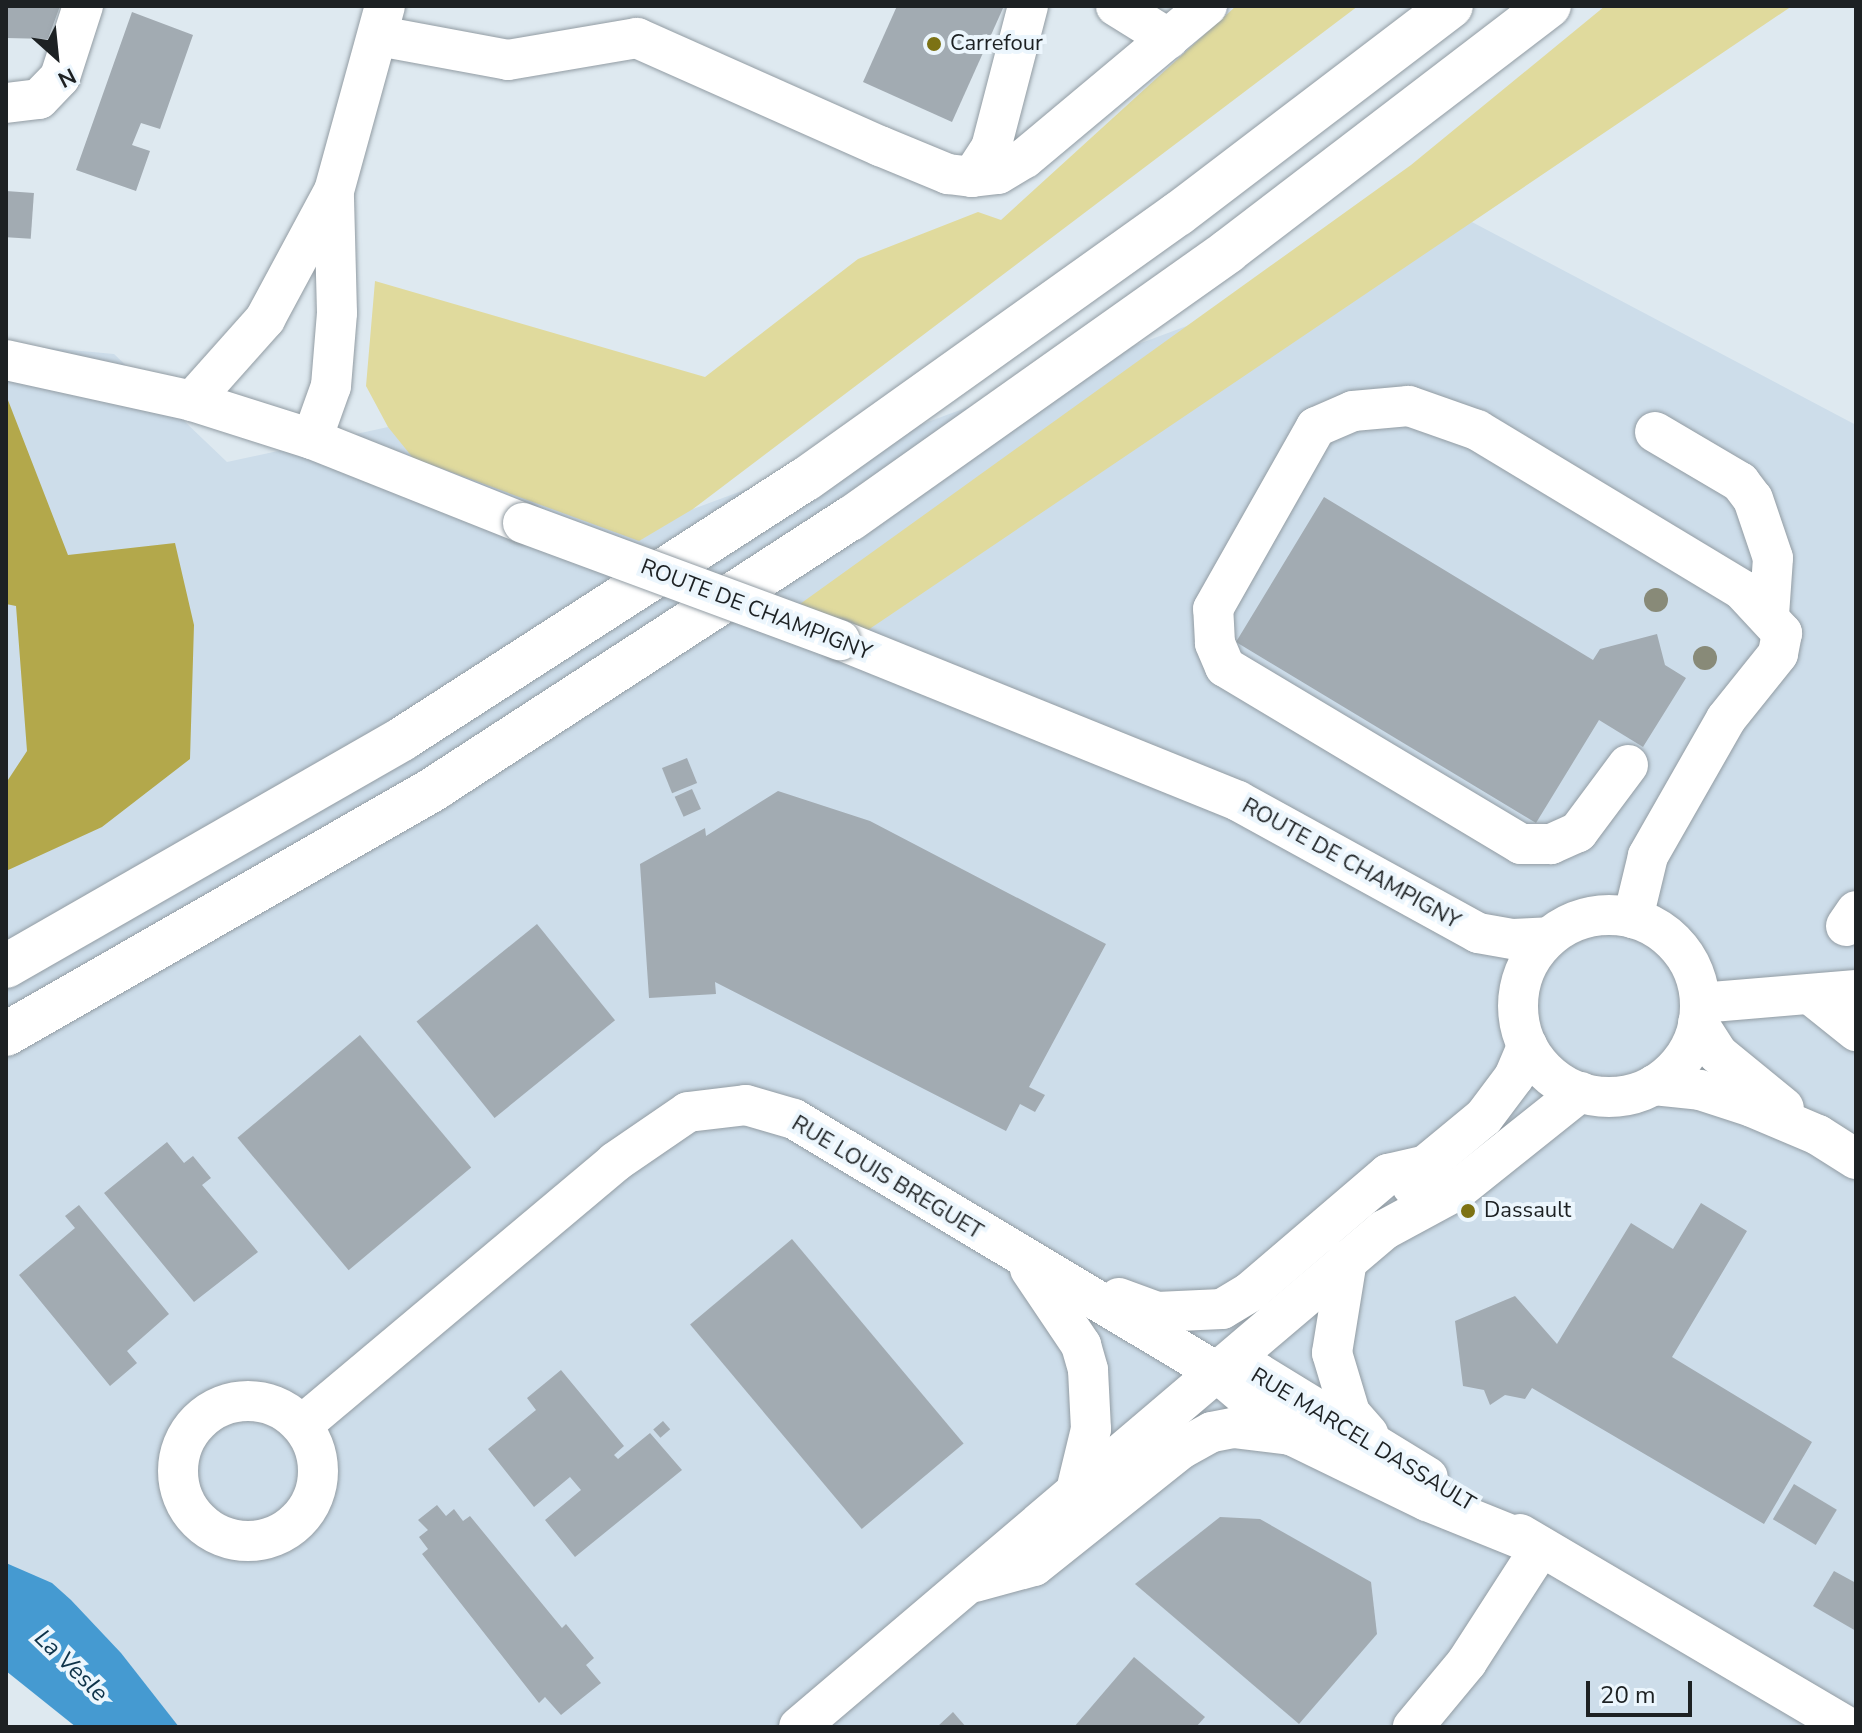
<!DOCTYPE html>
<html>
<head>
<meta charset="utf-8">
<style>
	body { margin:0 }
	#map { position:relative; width:1862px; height:1733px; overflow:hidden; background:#dee9f0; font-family:"Nunito Sans",sans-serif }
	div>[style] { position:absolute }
	.built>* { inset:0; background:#cdddea }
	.green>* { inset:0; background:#e0da9d }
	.forest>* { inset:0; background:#b3a84b }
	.water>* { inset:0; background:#459ad1 }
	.building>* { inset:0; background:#a2abb2; transform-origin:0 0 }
	.roads { filter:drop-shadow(0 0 2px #929ca3) drop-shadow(0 0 2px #929ca3) }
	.minor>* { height:40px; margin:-20px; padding:0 20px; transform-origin:20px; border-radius:20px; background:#fff }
	.minor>.ring { margin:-20px; padding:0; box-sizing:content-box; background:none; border:40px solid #fff; border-radius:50% }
	.highway>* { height:44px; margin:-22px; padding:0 22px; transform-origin:22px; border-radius:22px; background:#fff }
	.bridges { filter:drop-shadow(0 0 2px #929ca3) drop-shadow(0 0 2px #929ca3) }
	.minor-bridge>* { height:40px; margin:-20px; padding:0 20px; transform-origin:20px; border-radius:20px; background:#fff }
	.trees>* { width:24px; height:24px; margin:-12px; border-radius:50%; background:#888a78 }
	.dots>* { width:22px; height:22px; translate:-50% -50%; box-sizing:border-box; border:4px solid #ecf6fd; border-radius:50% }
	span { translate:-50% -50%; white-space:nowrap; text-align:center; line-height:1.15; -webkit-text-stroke:8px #ecf6fd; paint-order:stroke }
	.poi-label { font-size:22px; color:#1d2123 }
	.left { translate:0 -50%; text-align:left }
	.street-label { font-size:22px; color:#1d2123 }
	.water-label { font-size:24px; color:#0e334a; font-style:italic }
	.frame { position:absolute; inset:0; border:8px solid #1d2123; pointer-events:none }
	.north { position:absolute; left:16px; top:16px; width:80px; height:80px; -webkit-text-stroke:6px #ecf6fd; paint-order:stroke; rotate:153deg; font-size:22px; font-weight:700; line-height:32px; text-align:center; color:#1d2123 }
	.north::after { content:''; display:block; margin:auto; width:28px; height:36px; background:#1d2123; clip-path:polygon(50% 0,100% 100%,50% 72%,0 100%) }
	.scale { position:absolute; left:1586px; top:1681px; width:106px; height:36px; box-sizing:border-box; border:4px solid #1d2123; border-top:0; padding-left:10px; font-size:24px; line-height:28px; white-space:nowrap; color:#1d2123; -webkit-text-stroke:6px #ecf6fd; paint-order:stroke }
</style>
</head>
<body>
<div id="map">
	<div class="built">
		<div style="clip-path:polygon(1470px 221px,1856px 425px,1856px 1727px,96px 1727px,6px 1640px,6px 344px,114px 354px,227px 462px,388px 427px,693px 509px)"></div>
	</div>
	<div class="green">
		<div style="clip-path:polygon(1236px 6px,1358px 6px,693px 509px,639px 541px,413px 458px,388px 427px,366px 386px,375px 281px,705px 377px,858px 259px,978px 212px,1001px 220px)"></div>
		<div style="clip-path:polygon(1605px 6px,1792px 6px,868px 630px,800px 604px,1411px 165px)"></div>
	</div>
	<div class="forest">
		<div style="clip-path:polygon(6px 395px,68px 555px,175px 543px,194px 625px,190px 759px,102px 827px,6px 871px,6px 783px,27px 751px,16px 606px,6px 604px)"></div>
	</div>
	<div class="water">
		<div style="clip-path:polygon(6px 1563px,52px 1583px,71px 1600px,121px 1653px,179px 1727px,76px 1727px,6px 1671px)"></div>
	</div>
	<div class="building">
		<div style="clip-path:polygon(6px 6px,60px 6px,48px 39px,6px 38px)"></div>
		<div style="clip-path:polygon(897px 6px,1004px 6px,952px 122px,863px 82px)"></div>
		<div style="clip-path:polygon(132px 12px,193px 35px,160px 129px,141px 123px,132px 145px,150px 151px,136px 191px,76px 170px)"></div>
		<div style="left:6px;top:191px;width:28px;height:46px;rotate:4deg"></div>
		<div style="clip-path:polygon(1324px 497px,1593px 660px,1600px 649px,1657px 634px,1665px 665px,1686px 678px,1643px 747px,1599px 720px,1536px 823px,1236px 642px)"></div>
		<div style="left:687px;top:758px;width:27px;height:27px;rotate:68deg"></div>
		<div style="left:692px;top:789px;width:22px;height:19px;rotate:66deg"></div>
		<div style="clip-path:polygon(778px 791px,870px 821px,1106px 944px,1029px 1087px,1045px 1095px,1035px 1112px,1020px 1104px,1006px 1131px,715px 982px,716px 994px,649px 998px,640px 864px,705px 828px,706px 836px)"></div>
		<div style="left:537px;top:924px;width:124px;height:155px;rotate:51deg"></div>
		<div style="left:360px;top:1035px;width:173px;height:160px;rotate:50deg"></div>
		<div style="clip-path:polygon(167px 1142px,184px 1163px,193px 1156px,211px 1178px,202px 1185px,258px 1252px,194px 1302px,104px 1193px)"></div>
		<div style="clip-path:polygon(1701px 1203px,1747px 1231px,1672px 1357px,1812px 1442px,1764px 1524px,1532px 1388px,1525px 1399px,1505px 1395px,1490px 1405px,1484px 1390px,1463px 1386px,1455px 1321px,1515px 1296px,1557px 1344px,1631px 1223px,1673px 1249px)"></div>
		<div style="clip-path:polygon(79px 1205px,169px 1314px,127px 1351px,137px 1363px,110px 1386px,19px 1275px,75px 1228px,65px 1216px)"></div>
		<div style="left:792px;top:1239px;width:267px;height:133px;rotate:50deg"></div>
		<div style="clip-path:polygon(561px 1370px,624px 1446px,614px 1455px,618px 1459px,650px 1433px,682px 1470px,575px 1557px,545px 1520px,581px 1490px,570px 1477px,534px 1507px,488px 1449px,536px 1410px,527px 1398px)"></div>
		<div style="left:663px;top:1421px;width:11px;height:13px;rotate:49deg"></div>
		<div style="left:1794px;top:1484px;width:50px;height:41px;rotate:31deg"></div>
		<div style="clip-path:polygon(437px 1505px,446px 1516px,454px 1509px,463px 1521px,470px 1516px,562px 1628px,566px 1624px,594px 1658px,586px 1665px,601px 1683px,561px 1715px,545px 1697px,539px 1703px,422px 1554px,428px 1549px,419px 1537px,428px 1530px,418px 1520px)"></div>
		<div style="clip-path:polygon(1220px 1517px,1260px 1519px,1371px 1582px,1377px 1634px,1299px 1724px,1135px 1584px)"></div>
		<div style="clip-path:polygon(1834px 1571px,1856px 1583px,1856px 1631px,1813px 1606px)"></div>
		<div style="clip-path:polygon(1134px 1657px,1205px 1717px,1196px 1727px,1074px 1727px)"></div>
		<div style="clip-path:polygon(953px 1712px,966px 1727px,937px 1727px)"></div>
	</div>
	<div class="roads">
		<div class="minor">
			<div style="left:1116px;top:6px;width:62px;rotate:31.9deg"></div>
			<div style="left:379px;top:36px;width:131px;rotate:10.5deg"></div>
			<div style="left:508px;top:60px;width:131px;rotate:-9.7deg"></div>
			<div style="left:637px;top:38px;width:266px;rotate:24deg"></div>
			<div style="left:880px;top:146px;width:74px;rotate:22.4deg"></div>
			<div style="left:948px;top:174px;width:24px;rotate:7deg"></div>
			<div style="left:972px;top:177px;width:26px;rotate:-7deg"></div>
			<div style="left:998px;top:174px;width:31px;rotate:-31deg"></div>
			<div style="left:1025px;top:158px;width:237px;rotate:-39.9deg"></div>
			<div style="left:6px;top:103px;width:33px;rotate:-7deg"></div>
			<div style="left:39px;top:99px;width:30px;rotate:-46deg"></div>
			<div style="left:60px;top:77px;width:75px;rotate:-72.1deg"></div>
			<div style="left:972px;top:177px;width:35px;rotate:-57deg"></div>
			<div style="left:991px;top:148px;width:147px;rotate:-75.4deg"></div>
			<div style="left:6px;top:360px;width:190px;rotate:12.4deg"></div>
			<div style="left:192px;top:401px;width:126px;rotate:17.6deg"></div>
			<div style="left:312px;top:439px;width:227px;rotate:21.7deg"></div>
			<div style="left:192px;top:401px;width:110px;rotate:-48.3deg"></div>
			<div style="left:265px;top:319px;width:145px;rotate:-61.7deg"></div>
			<div style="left:334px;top:191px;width:192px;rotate:-74.6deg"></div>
			<div style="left:1655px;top:432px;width:99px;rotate:30.5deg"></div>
			<div style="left:1740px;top:482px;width:21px;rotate:53deg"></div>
			<div style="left:1753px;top:499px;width:62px;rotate:71.3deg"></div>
			<div style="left:1773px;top:558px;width:57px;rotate:94deg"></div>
			<div style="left:312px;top:439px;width:56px;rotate:-70.3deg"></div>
			<div style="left:331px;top:386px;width:73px;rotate:-85.3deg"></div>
			<div style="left:337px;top:313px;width:118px;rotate:-91.5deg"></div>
			<div style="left:840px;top:640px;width:429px;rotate:22deg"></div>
			<div style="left:1238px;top:801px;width:274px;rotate:28.8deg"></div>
			<div style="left:1478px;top:933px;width:36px;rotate:10deg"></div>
			<div style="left:1513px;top:939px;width:36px;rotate:-3deg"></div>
			<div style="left:1628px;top:765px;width:84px;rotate:126.7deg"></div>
			<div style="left:1578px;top:832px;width:30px;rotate:156deg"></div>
			<div style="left:1551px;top:844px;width:30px;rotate:180deg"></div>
			<div style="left:1521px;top:844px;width:345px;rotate:-149.1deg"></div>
			<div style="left:1225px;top:667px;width:26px;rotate:-113deg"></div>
			<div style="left:1215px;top:643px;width:34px;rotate:-93deg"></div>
			<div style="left:1213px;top:609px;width:209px;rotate:-60.5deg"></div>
			<div style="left:1316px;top:427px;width:40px;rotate:-23.4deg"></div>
			<div style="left:1353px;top:411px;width:56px;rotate:-5.1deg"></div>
			<div style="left:1409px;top:406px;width:72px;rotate:19.4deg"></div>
			<div style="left:1477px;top:430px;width:310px;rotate:31.1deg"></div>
			<div style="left:1742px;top:590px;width:59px;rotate:47.1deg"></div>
			<div style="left:1782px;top:633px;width:21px;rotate:101deg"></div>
			<div style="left:1778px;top:654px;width:83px;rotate:128.7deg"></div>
			<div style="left:1726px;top:719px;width:158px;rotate:119.7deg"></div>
			<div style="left:1648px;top:856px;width:64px;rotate:103.6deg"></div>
			<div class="ring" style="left:1518px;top:915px;width:142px;height:142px"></div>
			<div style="left:1846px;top:926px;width:18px;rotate:-56deg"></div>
			<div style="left:1811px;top:995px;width:58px;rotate:38.7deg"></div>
			<div style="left:1700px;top:1003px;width:157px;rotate:-4.8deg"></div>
			<div style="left:1698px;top:1023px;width:37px;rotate:57deg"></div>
			<div style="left:1718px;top:1054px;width:85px;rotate:39.3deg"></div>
			<div style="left:1654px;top:1085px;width:46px;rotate:6.2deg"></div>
			<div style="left:1700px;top:1090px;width:55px;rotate:18.1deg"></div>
			<div style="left:1752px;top:1107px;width:72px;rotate:23deg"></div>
			<div style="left:1818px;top:1135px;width:45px;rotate:32.3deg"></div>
			<div style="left:1412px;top:1186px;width:25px;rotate:-56deg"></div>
			<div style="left:1426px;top:1165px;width:75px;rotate:-39.6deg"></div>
			<div style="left:1484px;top:1117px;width:50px;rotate:-53.1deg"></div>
			<div style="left:1514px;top:1077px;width:34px;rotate:-67deg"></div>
			<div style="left:1347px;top:1260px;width:94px;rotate:99.2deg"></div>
			<div style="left:1332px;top:1353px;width:63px;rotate:73.3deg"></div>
			<div style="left:1350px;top:1413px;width:28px;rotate:49deg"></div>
			<div style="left:1030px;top:1269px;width:92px;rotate:56.1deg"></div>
			<div style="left:1081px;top:1345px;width:26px;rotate:74deg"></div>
			<div style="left:1088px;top:1370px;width:59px;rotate:87.1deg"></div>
			<div style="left:1091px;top:1429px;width:60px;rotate:103.6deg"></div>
			<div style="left:1119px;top:1298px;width:40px;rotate:20.2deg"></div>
			<div style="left:1157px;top:1312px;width:65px;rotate:-2.6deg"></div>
			<div style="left:1222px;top:1309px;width:33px;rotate:-31deg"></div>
			<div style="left:1250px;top:1292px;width:182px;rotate:-40.5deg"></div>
			<div style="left:1388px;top:1174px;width:39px;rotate:-13deg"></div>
			<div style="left:1214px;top:1370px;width:44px;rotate:3.9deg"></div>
			<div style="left:1258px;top:1373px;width:199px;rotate:31.5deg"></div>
			<div class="ring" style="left:178px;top:1401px;width:100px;height:100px"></div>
			<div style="left:302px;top:1425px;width:409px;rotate:-40deg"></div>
			<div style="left:615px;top:1162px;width:88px;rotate:-34.4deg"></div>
			<div style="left:688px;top:1112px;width:58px;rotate:-6.9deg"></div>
			<div style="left:746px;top:1105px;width:50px;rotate:16.3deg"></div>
			<div style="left:794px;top:1119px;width:489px;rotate:30.9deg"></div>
			<div style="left:1214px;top:1370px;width:101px;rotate:40.2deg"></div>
			<div style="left:1291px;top:1435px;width:151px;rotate:25.9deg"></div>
			<div style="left:1427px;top:1501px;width:123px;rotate:22deg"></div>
			<div style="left:1541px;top:1547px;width:137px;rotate:122.8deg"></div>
			<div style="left:1467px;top:1662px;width:85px;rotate:129.7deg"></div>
			<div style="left:1520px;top:1534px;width:381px;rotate:30.5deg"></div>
			<div style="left:975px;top:1582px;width:61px;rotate:-15.2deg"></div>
			<div style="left:1034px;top:1566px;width:188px;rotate:-38.5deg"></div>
			<div style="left:1181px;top:1449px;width:35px;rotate:-29deg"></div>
			<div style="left:1212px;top:1432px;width:21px;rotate:-11deg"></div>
			<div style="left:1233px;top:1428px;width:58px;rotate:6.9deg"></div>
			<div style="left:799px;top:1727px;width:768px;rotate:-40.35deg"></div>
			<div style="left:1384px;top:1230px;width:82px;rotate:-28.4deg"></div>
			<div style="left:1456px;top:1191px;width:159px;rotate:-38.6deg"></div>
		</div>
		<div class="highway">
			<div style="left:6px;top:966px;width:456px;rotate:-29.8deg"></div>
			<div style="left:402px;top:739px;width:480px;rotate:-32.8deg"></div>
			<div style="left:806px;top:479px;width:457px;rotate:-35.5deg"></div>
			<div style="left:1178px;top:214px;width:343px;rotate:-37.3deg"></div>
			<div style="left:6px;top:1034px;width:495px;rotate:-29.8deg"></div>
			<div style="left:435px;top:788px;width:495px;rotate:-33deg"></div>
			<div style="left:850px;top:519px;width:463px;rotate:-35.3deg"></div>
			<div style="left:1228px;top:251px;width:404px;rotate:-37.4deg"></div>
		</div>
	</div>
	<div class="bridges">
		<div class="minor-bridge">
			<div style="left:523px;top:523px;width:338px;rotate:20.3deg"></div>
		</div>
	</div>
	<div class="trees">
		<div style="left:1656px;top:600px"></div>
		<div style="left:1705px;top:658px"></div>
	</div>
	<div class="dots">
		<div style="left:934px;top:44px;background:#7c7214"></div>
		<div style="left:1468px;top:1211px;background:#7c7214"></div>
	</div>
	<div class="poi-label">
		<span class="left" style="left:950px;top:44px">Carrefour</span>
		<span class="left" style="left:1484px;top:1211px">Dassault</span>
	</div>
	<div class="street-label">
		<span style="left:756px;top:610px;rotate:21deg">ROUTE DE CHAMPIGNY</span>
		<span style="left:1351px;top:864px;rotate:29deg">ROUTE DE CHAMPIGNY</span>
		<span style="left:887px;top:1178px;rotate:31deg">RUE LOUIS BREGUET</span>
		<span style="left:1363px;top:1440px;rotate:31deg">RUE MARCEL DASSAULT</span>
	</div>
	<div class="water-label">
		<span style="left:71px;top:1666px;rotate:44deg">La Vesle</span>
	</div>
	<div class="frame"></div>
	<div class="north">N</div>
	<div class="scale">20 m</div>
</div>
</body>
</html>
